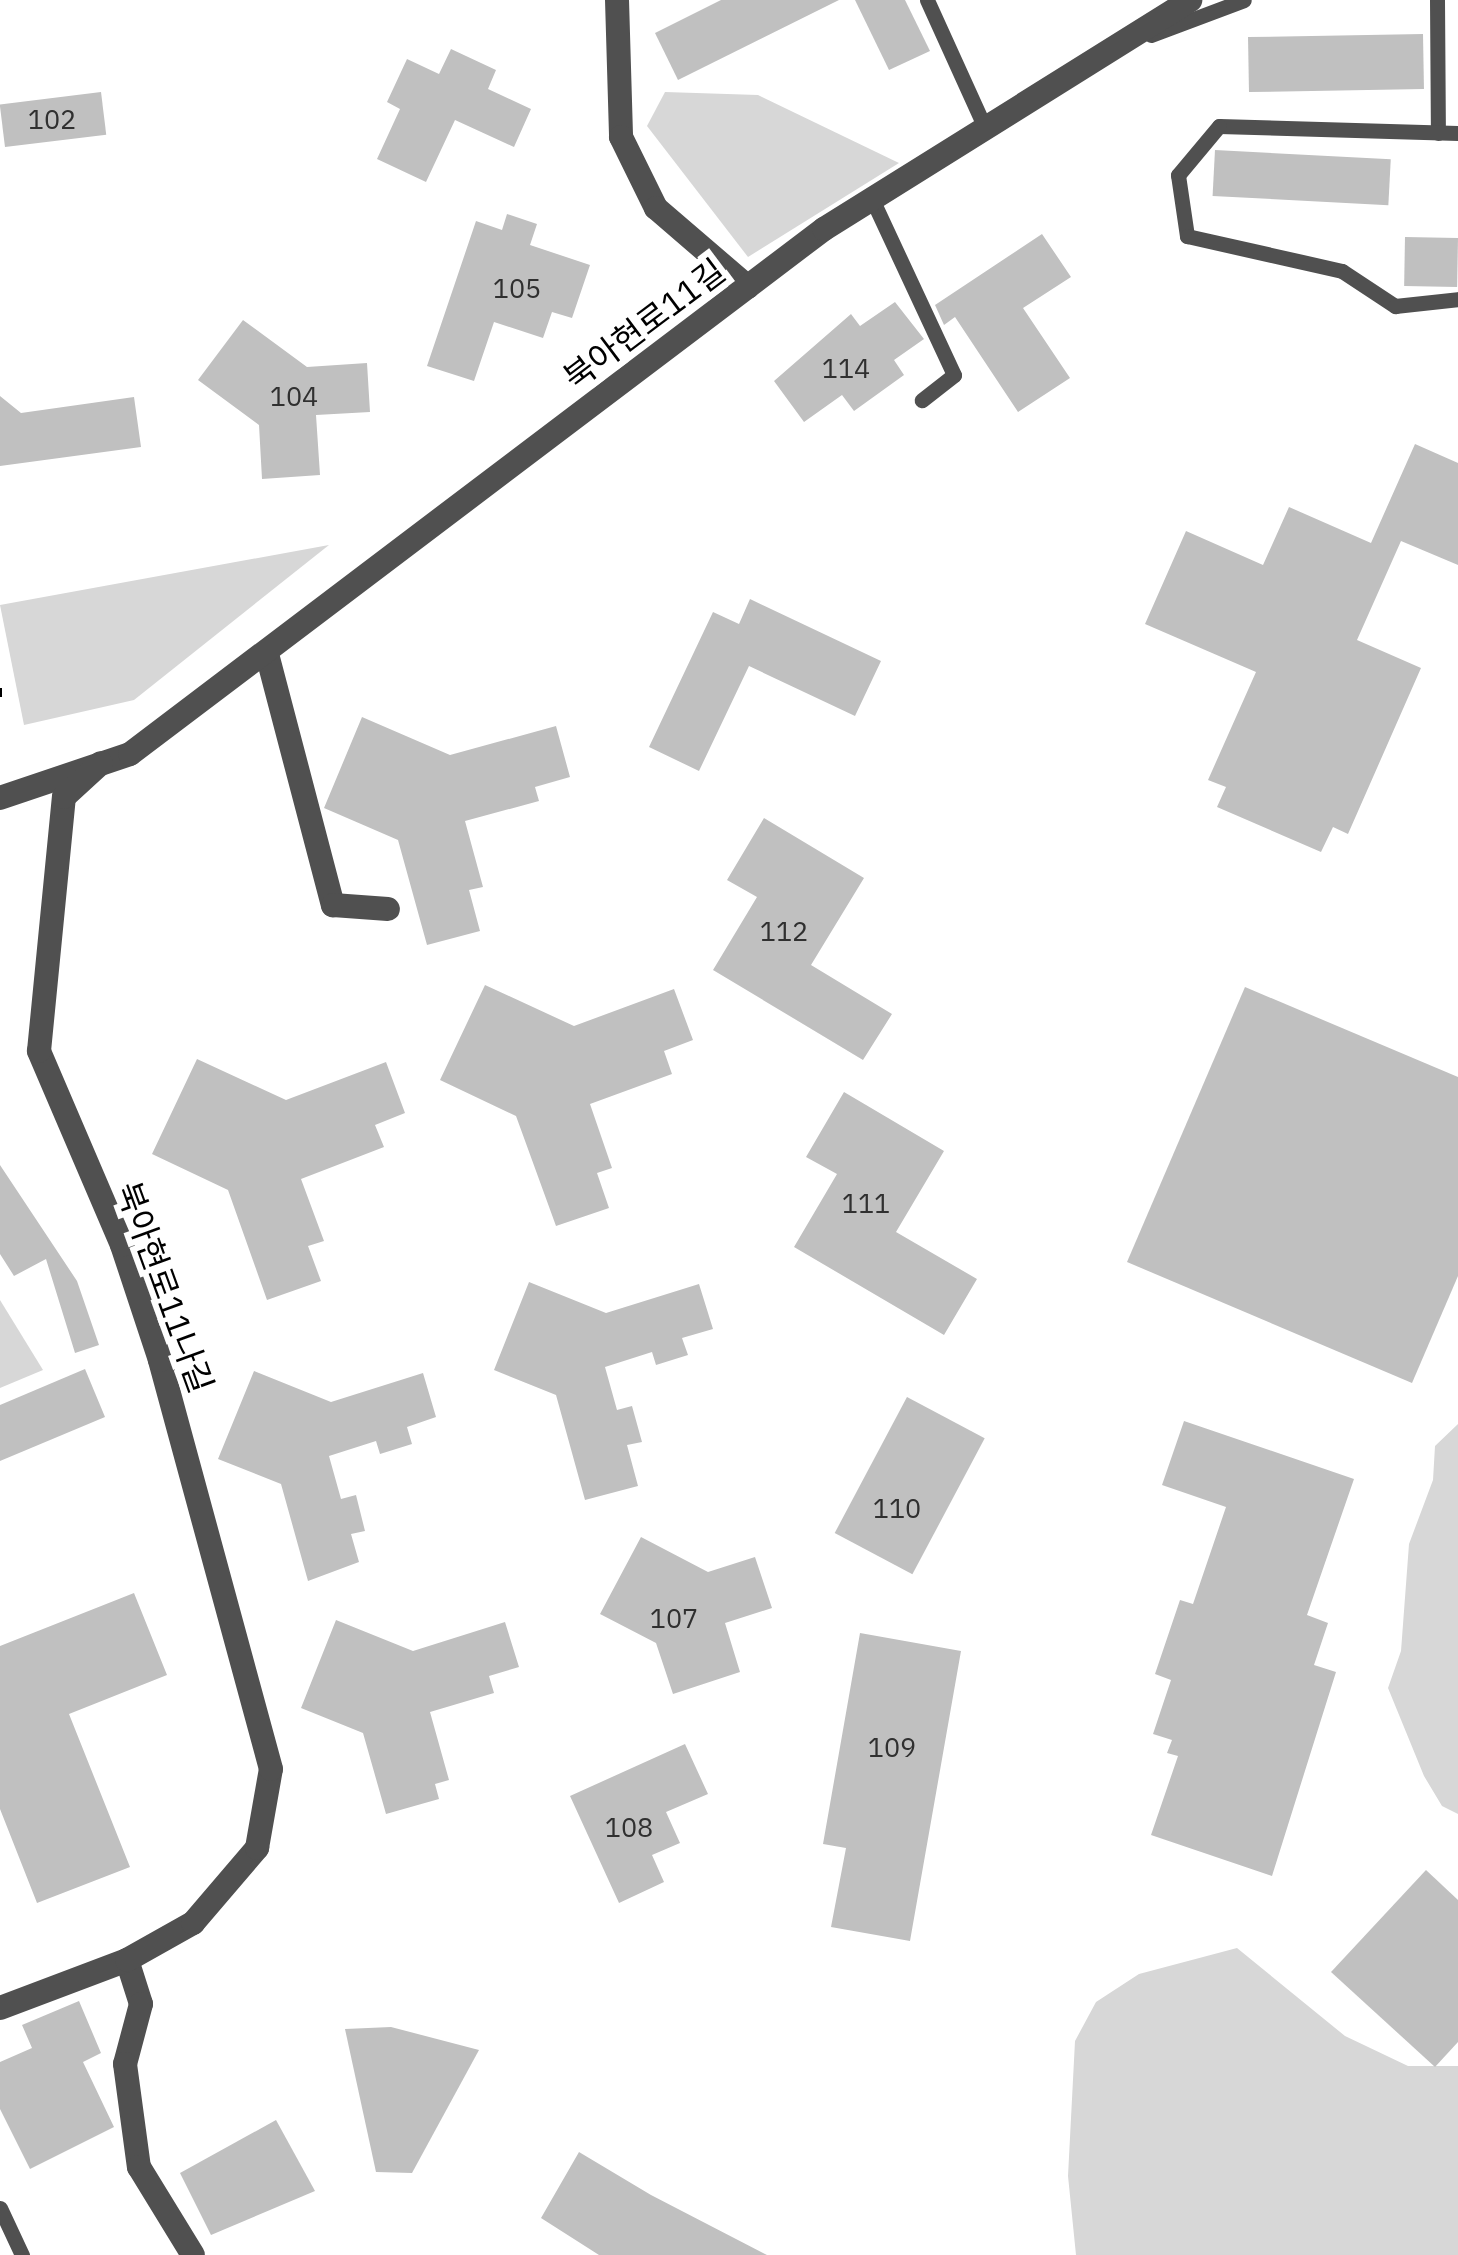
<!DOCTYPE html>
<html>
<head>
<meta charset="utf-8">
<style>
	body { margin:0 }
	#map { position:relative; width:1458px; height:2255px; overflow:hidden; background:#fff; font-family:"IBM Plex Sans","Noto Sans KR",sans-serif }
	div>[style] { position:absolute }
	.green>* { inset:0; background:#d7d7d7 }
	.building>* { inset:0; background:#c0c0c0; transform-origin:0 0 }
	.lane>* { height:15px; margin:-7.5px; padding:0 7.5px; transform-origin:7.5px; border-radius:7.5px; background:#505050 }
	.street>* { height:24px; margin:-12px; padding:0 12px; transform-origin:12px; border-radius:12px; background:#505050 }
	.rail>* { height:9px; margin-top:-4.5px; transform-origin:0; background:repeating-linear-gradient(90deg,#000 0 18px,transparent 0 24px) }
	span { translate:-50% -50%; white-space:nowrap; text-align:center; line-height:1.15; -webkit-text-stroke:12px #fff; paint-order:stroke }
	.number-label { font-size:27px; color:#303030 }
	.number-label span { -webkit-text-stroke-width:0 }
	.street-label { font-size:33px; color:#000 }
</style>
</head>
<body>
<div id="map">
	<div class="green">
		<div style="clip-path:polygon(665px 92px,758px 95px,899px 163px,748px 257px,647px 126px)"></div>
		<div style="clip-path:polygon(329px 545px,134px 700px,24px 725px,0 605px)"></div>
		<div style="clip-path:polygon(0 1300px,43px 1370px,0 1388px)"></div>
		<div style="clip-path:polygon(1458px 1424px,1458px 1814px,1442px 1806px,1424px 1776px,1388px 1688px,1401px 1651px,1409px 1544px,1433px 1480px,1435px 1446px)"></div>
		<div style="clip-path:polygon(1237px 1948px,1345px 2036px,1408px 2066px,1458px 2066px,1458px 2255px,1076px 2255px,1068px 2176px,1075px 2041px,1096px 2002px,1139px 1974px)"></div>
	</div>
	<div class="building">
		<div style="clip-path:polygon(721px 0,839px 0,678px 80px,655px 33px)"></div>
		<div style="clip-path:polygon(855px 0,905px 0,930px 51px,889px 70px)"></div>
		<div style="left:1423px;top:34px;width:55px;height:175px;rotate:89deg"></div>
		<div style="clip-path:polygon(451px 49px,496px 70px,488px 89px,531px 109px,514px 147px,455px 120px,426px 182px,377px 159px,400px 109px,387px 102px,407px 59px,439px 74px)"></div>
		<div style="left:101px;top:92px;width:43px;height:102px;rotate:83deg"></div>
		<div style="left:1215px;top:150px;width:176px;height:46px;rotate:3deg"></div>
		<div style="clip-path:polygon(507px 214px,537px 224px,530px 245px,590px 265px,572px 318px,552px 312px,543px 338px,494px 322px,474px 381px,427px 366px,476px 221px,502px 230px)"></div>
		<div style="clip-path:polygon(1042px 234px,1071px 277px,1023px 308px,1070px 378px,1018px 412px,955px 317px,944px 325px,935px 305px)"></div>
		<div style="left:1405px;top:237px;width:53px;height:49px;rotate:1deg"></div>
		<div style="clip-path:polygon(895px 302px,924px 339px,894px 360px,904px 375px,854px 411px,842px 395px,804px 422px,774px 381px,851px 314px,860px 326px)"></div>
		<div style="clip-path:polygon(243px 320px,307px 367px,367px 363px,370px 412px,316px 415px,320px 475px,262px 479px,259px 425px,198px 380px)"></div>
		<div style="clip-path:polygon(0 396px,21px 413px,134px 397px,141px 447px,0 466px)"></div>
		<div style="clip-path:polygon(1415px 444px,1458px 463px,1458px 565px,1401px 541px,1357px 640px,1421px 668px,1348px 834px,1333px 827px,1321px 852px,1217px 807px,1226px 787px,1208px 780px,1256px 672px,1145px 624px,1186px 531px,1263px 565px,1289px 507px,1371px 543px)"></div>
		<div style="clip-path:polygon(750px 599px,881px 661px,855px 716px,749px 666px,699px 771px,649px 747px,713px 612px,739px 624px)"></div>
		<div style="clip-path:polygon(362px 717px,450px 755px,556px 726px,570px 777px,535px 787px,539px 801px,465px 821px,483px 887px,469px 890px,480px 931px,427px 945px,398px 840px,324px 808px)"></div>
		<div style="clip-path:polygon(764px 818px,864px 878px,811px 965px,892px 1014px,863px 1060px,713px 970px,757px 897px,727px 880px)"></div>
		<div style="clip-path:polygon(485px 985px,574px 1026px,674px 989px,693px 1040px,664px 1051px,672px 1074px,590px 1104px,612px 1168px,597px 1173px,609px 1208px,556px 1226px,516px 1116px,440px 1080px)"></div>
		<div style="clip-path:polygon(1245px 987px,1458px 1077px,1458px 1276px,1412px 1383px,1127px 1262px)"></div>
		<div style="clip-path:polygon(197px 1059px,286px 1100px,386px 1062px,405px 1113px,375px 1125px,384px 1147px,301px 1179px,324px 1241px,308px 1246px,321px 1281px,267px 1300px,228px 1190px,152px 1154px)"></div>
		<div style="clip-path:polygon(844px 1092px,944px 1151px,896px 1232px,977px 1279px,944px 1335px,794px 1247px,837px 1174px,806px 1157px)"></div>
		<div style="clip-path:polygon(0 1165px,77px 1281px,99px 1345px,75px 1353px,46px 1259px,14px 1276px,0 1254px)"></div>
		<div style="clip-path:polygon(529px 1282px,606px 1313px,699px 1284px,713px 1329px,682px 1338px,688px 1355px,656px 1365px,652px 1352px,605px 1367px,617px 1410px,632px 1406px,642px 1442px,627px 1445px,638px 1486px,585px 1500px,556px 1395px,494px 1370px)"></div>
		<div style="clip-path:polygon(85px 1369px,105px 1417px,0 1461px,0 1405px)"></div>
		<div style="clip-path:polygon(254px 1371px,331px 1402px,423px 1373px,436px 1417px,407px 1427px,412px 1444px,380px 1454px,376px 1441px,329px 1456px,341px 1499px,356px 1495px,365px 1531px,351px 1534px,359px 1562px,308px 1581px,281px 1484px,218px 1459px)"></div>
		<div style="left:907px;top:1397px;width:88px;height:154px;rotate:28deg"></div>
		<div style="clip-path:polygon(1184px 1421px,1354px 1479px,1307px 1615px,1328px 1623px,1314px 1665px,1336px 1672px,1272px 1876px,1151px 1835px,1178px 1756px,1167px 1753px,1172px 1740px,1153px 1734px,1171px 1680px,1155px 1674px,1180px 1600px,1193px 1604px,1226px 1507px,1162px 1485px)"></div>
		<div style="clip-path:polygon(641px 1537px,708px 1572px,755px 1557px,772px 1608px,725px 1623px,740px 1672px,673px 1694px,656px 1643px,600px 1614px)"></div>
		<div style="clip-path:polygon(134px 1593px,167px 1675px,69px 1714px,130px 1867px,37px 1903px,0 1809px,0 1646px)"></div>
		<div style="clip-path:polygon(336px 1620px,413px 1651px,505px 1622px,519px 1667px,489px 1676px,494px 1693px,430px 1712px,449px 1780px,435px 1784px,439px 1799px,386px 1814px,363px 1733px,301px 1708px)"></div>
		<div style="clip-path:polygon(860px 1633px,961px 1651px,910px 1941px,831px 1927px,846px 1848px,823px 1844px)"></div>
		<div style="clip-path:polygon(685px 1744px,708px 1794px,666px 1812px,680px 1843px,652px 1855px,664px 1882px,619px 1903px,570px 1796px)"></div>
		<div style="clip-path:polygon(1426px 1870px,1458px 1900px,1458px 2042px,1435px 2067px,1331px 1972px)"></div>
		<div style="clip-path:polygon(79px 2001px,101px 2053px,83px 2062px,114px 2127px,30px 2169px,0 2109px,0 2062px,32px 2048px,22px 2025px)"></div>
		<div style="clip-path:polygon(391px 2027px,479px 2050px,412px 2173px,376px 2172px,345px 2029px)"></div>
		<div style="clip-path:polygon(276px 2120px,315px 2191px,211px 2235px,180px 2173px)"></div>
		<div style="clip-path:polygon(579px 2152px,651px 2195px,767px 2255px,599px 2255px,541px 2218px)"></div>
	</div>
	<div class="lane">
		<div style="left:927px;top:0;width:141px;rotate:65.6deg"></div>
		<div style="left:1437px;top:0;width:133px;rotate:89.6deg"></div>
		<div style="left:1151px;top:35px;width:99px;rotate:-20.6deg"></div>
		<div style="left:1458px;top:133px;width:239px;rotate:-178.3deg"></div>
		<div style="left:1219px;top:126px;width:64px;rotate:129.9deg"></div>
		<div style="left:1178px;top:175px;width:62px;rotate:81.6deg"></div>
		<div style="left:1187px;top:236px;width:159px;rotate:12.7deg"></div>
		<div style="left:1342px;top:271px;width:64px;rotate:33.4deg"></div>
		<div style="left:1395px;top:306px;width:63px;rotate:-6.3deg"></div>
		<div style="left:872px;top:199px;width:194px;rotate:65deg"></div>
		<div style="left:954px;top:375px;width:41px;rotate:142deg"></div>
		<div style="left:0;top:2208px;width:52px;rotate:64.9deg"></div>
	</div>
	<div class="street">
		<div style="left:617px;top:0;width:137px;rotate:88.3deg"></div>
		<div style="left:621px;top:137px;width:79px;rotate:63.8deg"></div>
		<div style="left:656px;top:208px;width:121px;rotate:40.7deg"></div>
		<div style="left:267px;top:654px;width:260px;rotate:75.3deg"></div>
		<div style="left:333px;top:905px;width:55px;rotate:4.2deg"></div>
		<div style="left:0;top:798px;width:137px;rotate:-18.7deg"></div>
		<div style="left:130px;top:754px;width:870px;rotate:-37.11deg"></div>
		<div style="left:824px;top:229px;width:432px;rotate:-32deg"></div>
		<div style="left:127px;top:1960px;width:46px;rotate:72.3deg"></div>
		<div style="left:141px;top:2004px;width:62px;rotate:104.9deg"></div>
		<div style="left:125px;top:2064px;width:104px;rotate:82.3deg"></div>
		<div style="left:139px;top:2167px;width:103px;rotate:58.5deg"></div>
		<div style="left:0;top:2008px;width:136px;rotate:-20.7deg"></div>
		<div style="left:127px;top:1960px;width:76px;rotate:-29.3deg"></div>
		<div style="left:193px;top:1923px;width:99px;rotate:-49.5deg"></div>
		<div style="left:257px;top:1848px;width:80px;rotate:-80deg"></div>
		<div style="left:271px;top:1769px;width:424px;rotate:-105.2deg"></div>
		<div style="left:160px;top:1360px;width:121px;rotate:-108.3deg"></div>
		<div style="left:122px;top:1245px;width:211px;rotate:-113.2deg"></div>
		<div style="left:39px;top:1051px;width:255px;rotate:-84.4deg"></div>
		<div style="left:64px;top:797px;width:50px;rotate:-42.6deg"></div>
	</div>
	<div class="rail">
		<div style="left:0;top:692px;width:2px"></div>
	</div>
	<div class="number-label">
		<span style="left:52px;top:119px">102</span>
		<span style="left:517px;top:288px">105</span>
		<span style="left:846px;top:368px">114</span>
		<span style="left:294px;top:396px">104</span>
		<span style="left:784px;top:931px">112</span>
		<span style="left:866px;top:1203px">111</span>
		<span style="left:897px;top:1508px">110</span>
		<span style="left:674px;top:1618px">107</span>
		<span style="left:892px;top:1747px">109</span>
		<span style="left:629px;top:1827px">108</span>
	</div>
	<div class="street-label">
		<span style="left:644px;top:324px;rotate:-37deg">북아현로11길</span>
		<span style="left:165px;top:1287px;rotate:70deg">북아현로11나길</span>
	</div>
</div>
</body>
</html>
